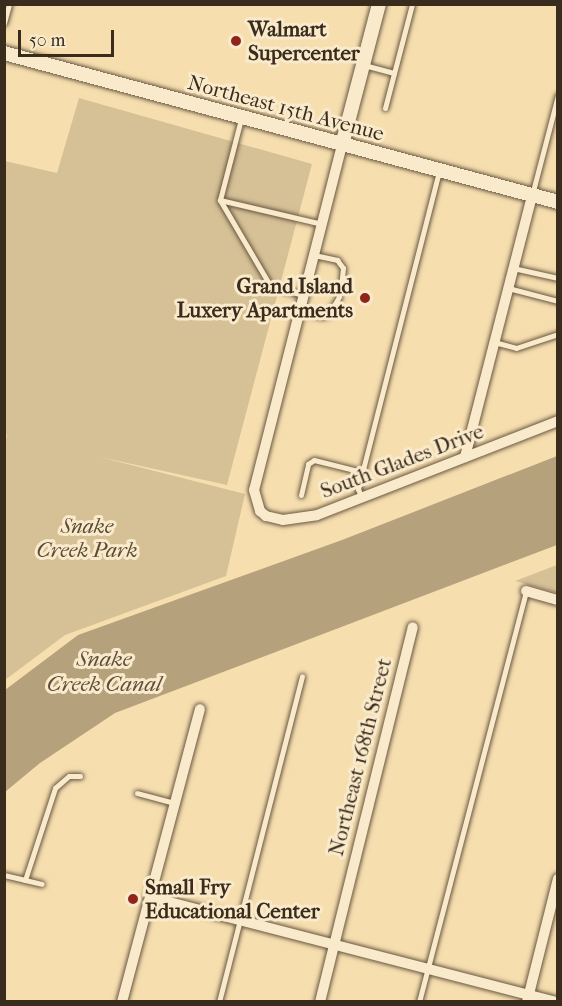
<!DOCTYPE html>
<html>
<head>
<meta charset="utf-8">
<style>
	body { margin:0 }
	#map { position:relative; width:562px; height:1006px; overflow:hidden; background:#f6deaf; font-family:"IM FELL French Canon",serif }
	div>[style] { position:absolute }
	.green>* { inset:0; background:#d6c096 }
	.water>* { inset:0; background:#b6a17d }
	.roads { filter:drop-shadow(0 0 2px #695842) drop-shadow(0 0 2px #695842) }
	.service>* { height:5px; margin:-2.5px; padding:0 2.5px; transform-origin:2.5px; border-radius:2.5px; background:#f9eacb }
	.minor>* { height:10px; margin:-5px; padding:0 5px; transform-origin:5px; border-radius:5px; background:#f9eacb }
	.tertiary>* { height:14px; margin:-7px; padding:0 7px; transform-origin:7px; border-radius:7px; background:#f9eacb }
	.dots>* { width:16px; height:16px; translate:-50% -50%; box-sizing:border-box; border:3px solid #f9eacb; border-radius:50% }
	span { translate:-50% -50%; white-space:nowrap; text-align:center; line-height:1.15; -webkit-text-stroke:6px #f9eacb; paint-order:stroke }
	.poi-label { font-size:21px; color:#3a2c1d; font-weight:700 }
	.left { translate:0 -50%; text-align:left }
	.right { translate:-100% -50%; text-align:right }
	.street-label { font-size:21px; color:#3a2c1d }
	.park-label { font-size:21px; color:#594a35; font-style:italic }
	.water-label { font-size:22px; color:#5f4f3a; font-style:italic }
	.frame { position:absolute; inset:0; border:6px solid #3a2c1d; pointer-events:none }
	.scale { position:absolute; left:18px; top:30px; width:96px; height:27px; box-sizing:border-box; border:3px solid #3a2c1d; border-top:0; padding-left:8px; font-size:18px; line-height:21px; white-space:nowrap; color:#3a2c1d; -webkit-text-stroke:4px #f9eacb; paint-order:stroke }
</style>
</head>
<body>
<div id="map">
	<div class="green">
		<div style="clip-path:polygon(79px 98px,312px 164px,227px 485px,100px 457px,245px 494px,226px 576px,65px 635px,5px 680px,4px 446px,7px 435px,5px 434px,5px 161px,57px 173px)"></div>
		<div style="clip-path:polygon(557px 565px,557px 593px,515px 581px)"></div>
	</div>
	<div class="water">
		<div style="clip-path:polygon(557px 456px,557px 545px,115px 713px,40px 763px,5px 792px,5px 690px,78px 635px,342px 540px)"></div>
	</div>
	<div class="roads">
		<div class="service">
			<div style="left:4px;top:23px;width:20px;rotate:-75deg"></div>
			<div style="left:364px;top:65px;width:31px;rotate:15deg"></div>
			<div style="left:385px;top:108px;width:107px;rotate:-75.4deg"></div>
			<div style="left:532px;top:195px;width:103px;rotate:-75.4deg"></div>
			<div style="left:220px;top:200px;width:84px;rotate:-75.5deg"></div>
			<div style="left:314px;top:255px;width:24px;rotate:12deg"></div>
			<div style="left:337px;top:260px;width:10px;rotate:53deg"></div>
			<div style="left:343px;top:268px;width:18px;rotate:96deg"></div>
			<div style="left:513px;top:268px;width:46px;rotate:12.5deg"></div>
			<div style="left:508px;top:288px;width:52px;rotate:14.6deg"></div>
			<div style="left:304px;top:295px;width:34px;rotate:-166deg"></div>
			<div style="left:271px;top:287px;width:101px;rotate:-120.4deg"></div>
			<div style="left:220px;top:200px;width:105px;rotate:13.2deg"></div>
			<div style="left:300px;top:311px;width:23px;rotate:13deg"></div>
			<div style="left:322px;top:316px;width:7px;rotate:-16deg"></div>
			<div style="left:329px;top:314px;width:20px;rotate:-60deg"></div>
			<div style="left:494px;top:342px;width:23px;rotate:15deg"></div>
			<div style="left:516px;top:348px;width:44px;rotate:-18.4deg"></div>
			<div style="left:301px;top:495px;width:32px;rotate:-77deg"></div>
			<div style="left:308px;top:464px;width:7px;rotate:-34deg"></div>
			<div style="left:314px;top:460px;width:49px;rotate:14deg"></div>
			<div style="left:362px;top:498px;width:10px;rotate:-114deg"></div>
			<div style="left:358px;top:489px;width:327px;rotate:-75.7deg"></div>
			<div style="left:137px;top:793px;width:39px;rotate:15deg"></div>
			<div style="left:4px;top:875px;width:22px;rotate:13deg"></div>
			<div style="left:25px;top:880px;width:97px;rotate:-71.9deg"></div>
			<div style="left:55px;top:788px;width:18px;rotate:-41deg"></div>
			<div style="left:69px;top:776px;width:11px"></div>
			<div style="left:25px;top:880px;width:17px;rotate:13deg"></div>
			<div style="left:219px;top:1002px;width:336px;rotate:-75.7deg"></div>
			<div style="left:419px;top:1002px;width:425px;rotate:-75.4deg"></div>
		</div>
		<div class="minor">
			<div style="left:342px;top:145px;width:356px;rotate:104.3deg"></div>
			<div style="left:254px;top:490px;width:22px;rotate:74deg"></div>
			<div style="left:260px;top:511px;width:8px;rotate:40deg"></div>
			<div style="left:266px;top:516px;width:17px;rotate:13deg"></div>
			<div style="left:283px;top:520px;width:34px;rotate:-8deg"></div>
			<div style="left:317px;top:515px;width:259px;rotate:-21.3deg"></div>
			<div style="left:465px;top:457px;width:269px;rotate:-75.6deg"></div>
			<div style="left:526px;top:591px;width:33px;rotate:16deg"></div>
			<div style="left:150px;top:897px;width:419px;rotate:14.5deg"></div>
			<div style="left:122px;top:1002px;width:303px;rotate:-75.1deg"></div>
			<div style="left:320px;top:1002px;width:386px;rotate:-76.1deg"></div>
			<div style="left:527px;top:1002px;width:127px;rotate:-75.9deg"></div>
		</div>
		<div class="tertiary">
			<div style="left:4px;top:53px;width:574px;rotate:15.05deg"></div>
			<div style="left:342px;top:145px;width:146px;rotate:-75.3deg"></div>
		</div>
	</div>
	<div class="dots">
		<div style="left:236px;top:41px;background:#8f2418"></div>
		<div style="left:365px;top:298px;background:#8f2418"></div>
		<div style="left:133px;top:899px;background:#8f2418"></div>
	</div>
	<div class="poi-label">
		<span class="left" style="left:248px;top:41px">Walmart<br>Supercenter</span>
		<span class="right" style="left:353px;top:298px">Grand Island<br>Luxery Apartments</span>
		<span class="left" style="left:145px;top:899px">Small Fry<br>Educational Center</span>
	</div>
	<div class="street-label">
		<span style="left:286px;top:108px;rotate:15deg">Northeast 15th Avenue</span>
		<span style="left:402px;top:461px;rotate:-21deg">South Glades Drive</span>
		<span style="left:360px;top:757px;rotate:-76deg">Northeast 168th Street</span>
	</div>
	<div class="park-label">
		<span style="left:87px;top:538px">Snake<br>Creek Park</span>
	</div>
	<div class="water-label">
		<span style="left:104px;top:672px">Snake<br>Creek Canal</span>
	</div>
	<div class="frame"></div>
	<div class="scale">50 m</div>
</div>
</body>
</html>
